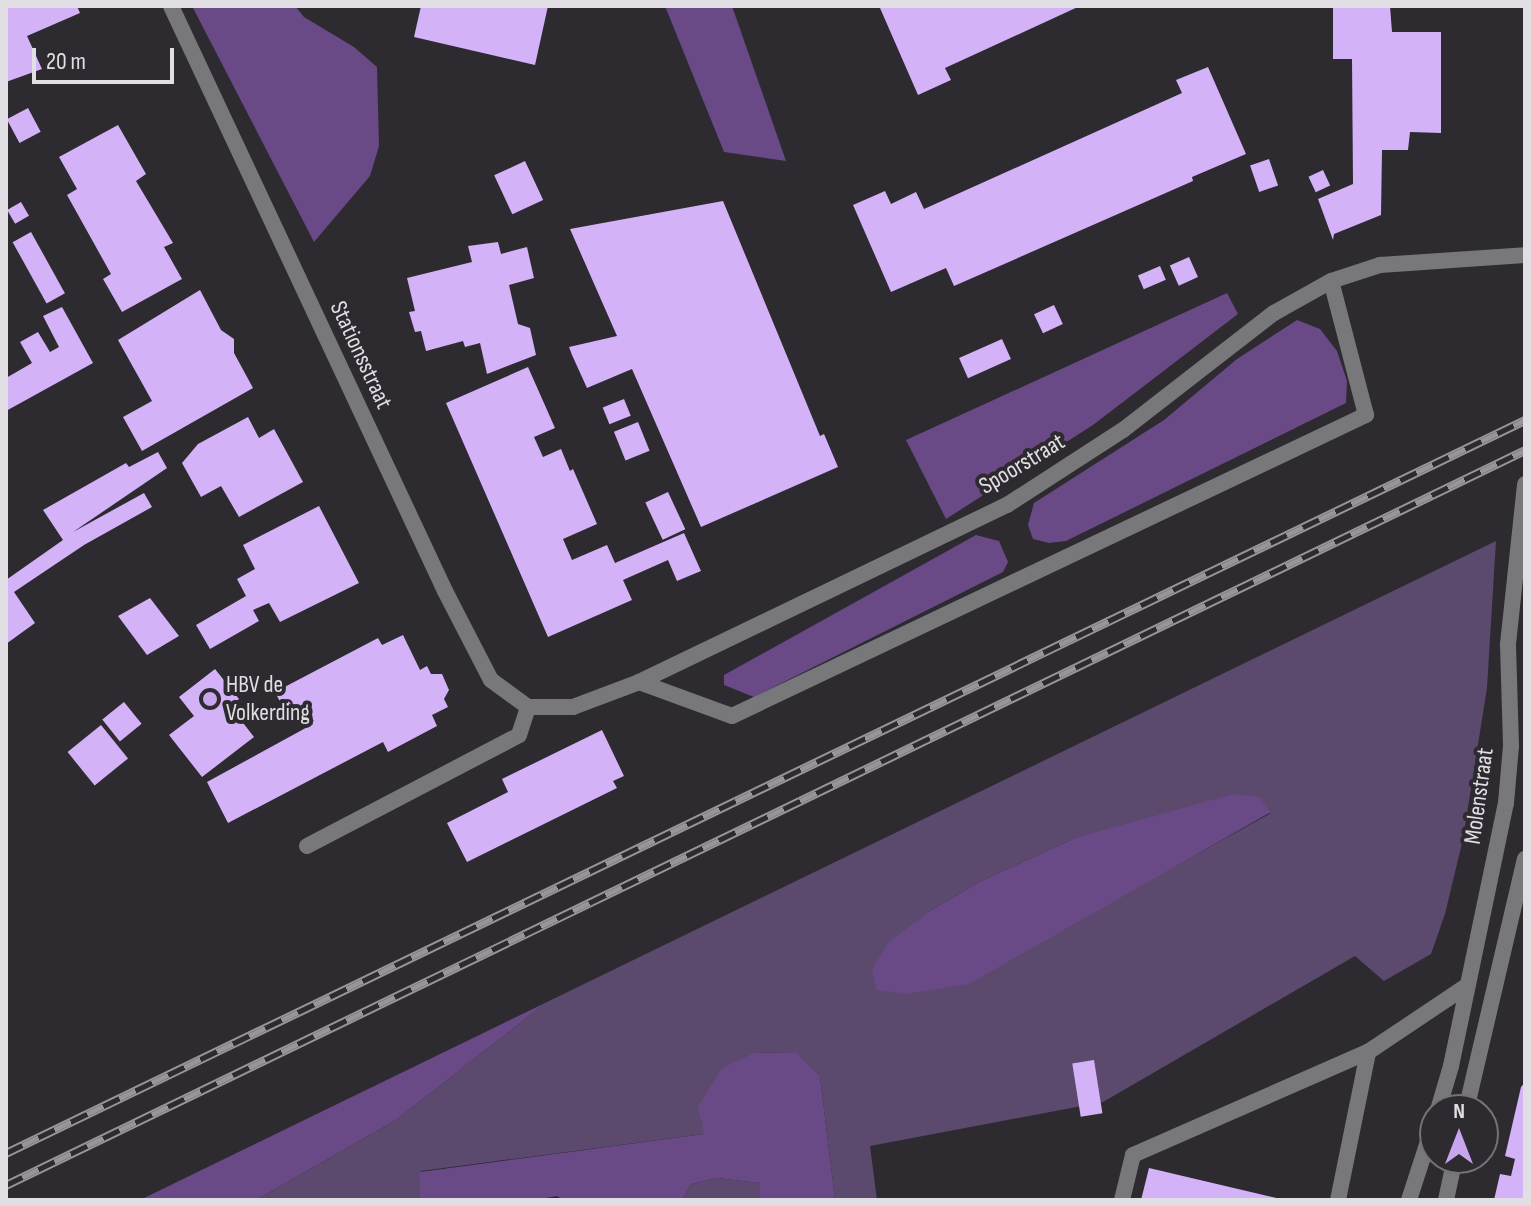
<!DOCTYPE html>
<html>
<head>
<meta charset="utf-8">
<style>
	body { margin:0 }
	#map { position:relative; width:1531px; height:1206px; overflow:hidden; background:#2d2a30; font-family:"Sofia Sans Condensed",sans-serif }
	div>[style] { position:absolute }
	.green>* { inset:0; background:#5b496e }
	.forest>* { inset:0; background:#694986 }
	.building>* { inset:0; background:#d4b2f8; transform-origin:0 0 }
	.lane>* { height:16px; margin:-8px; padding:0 8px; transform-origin:8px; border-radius:8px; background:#78777a }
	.street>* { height:16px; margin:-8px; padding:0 8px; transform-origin:8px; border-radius:8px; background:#78777a }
	.rail>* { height:9px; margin-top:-4.5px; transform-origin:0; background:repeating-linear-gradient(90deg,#2d2a30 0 18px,#97959a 0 36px); box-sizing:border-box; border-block:2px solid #97959a }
	.dots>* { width:22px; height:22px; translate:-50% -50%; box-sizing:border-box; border:4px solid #2d2a30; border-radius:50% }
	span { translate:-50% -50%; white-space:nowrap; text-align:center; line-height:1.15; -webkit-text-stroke:8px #2d2a30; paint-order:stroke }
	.street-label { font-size:24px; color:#e1dfe4 }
	.poi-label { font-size:24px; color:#e1dfe4 }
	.left { translate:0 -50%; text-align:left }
	.frame { position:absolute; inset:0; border:8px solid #e1dfe4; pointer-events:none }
	.north { position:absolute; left:1419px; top:1094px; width:80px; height:80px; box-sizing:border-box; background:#2d2a30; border:2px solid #757278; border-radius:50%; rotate:0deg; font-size:22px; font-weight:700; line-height:32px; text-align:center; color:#e1dfe4 }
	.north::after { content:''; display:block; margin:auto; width:28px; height:36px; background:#c9a5ee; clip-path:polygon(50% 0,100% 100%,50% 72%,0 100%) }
	.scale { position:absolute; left:32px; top:48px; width:142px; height:36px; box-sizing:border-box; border:4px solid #e1dfe4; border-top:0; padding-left:10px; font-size:24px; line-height:28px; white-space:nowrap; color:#e1dfe4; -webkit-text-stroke:6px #2d2a30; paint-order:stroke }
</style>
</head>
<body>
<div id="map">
	<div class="green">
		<div style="clip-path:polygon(evenodd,1496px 541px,1487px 688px,1463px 839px,1445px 914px,1431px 954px,1384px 981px,1355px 956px,1103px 1102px,870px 1146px,877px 1200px,835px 1200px,820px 1076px,794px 1052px,754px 1053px,704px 1134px,421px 1171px,420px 1200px,256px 1200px,396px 1120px,547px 1002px,1496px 541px,1271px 813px,1109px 903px,928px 912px,981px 881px,1075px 838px,1271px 813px)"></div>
		<div style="clip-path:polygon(717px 1178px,760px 1183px,760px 1200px,682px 1200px,691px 1184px)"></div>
	</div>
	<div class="forest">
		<div style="clip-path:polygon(192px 6px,295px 6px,304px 17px,354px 47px,377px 67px,379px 146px,370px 176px,314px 242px)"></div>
		<div style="clip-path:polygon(665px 6px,732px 6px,786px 161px,724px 152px)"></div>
		<div style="clip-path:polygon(1227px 293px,1238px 314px,1093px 425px,946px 519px,906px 440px)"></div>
		<div style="clip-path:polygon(1297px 320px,1320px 329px,1337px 351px,1347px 381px,1346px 403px,1066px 541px,1049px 543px,1033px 539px,1028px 525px,1034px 503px,1164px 420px,1237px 359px)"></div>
		<div style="clip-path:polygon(976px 535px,999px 541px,1008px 562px,1003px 572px,754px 697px,724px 685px,724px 675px)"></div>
		<div style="clip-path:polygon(1233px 794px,1259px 797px,1271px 812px,969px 984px,907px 994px,876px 990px,872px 969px,888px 943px,928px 912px,981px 881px,1075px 838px)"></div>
		<div style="clip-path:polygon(547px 1002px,396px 1120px,256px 1200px,140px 1200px)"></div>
		<div style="clip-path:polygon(795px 1052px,820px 1076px,835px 1200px,760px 1200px,760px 1183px,717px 1178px,691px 1184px,682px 1200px,563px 1200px,557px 1196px,535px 1200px,420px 1200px,420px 1172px,704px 1134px,698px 1106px,722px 1068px,754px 1053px)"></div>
	</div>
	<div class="building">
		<div style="clip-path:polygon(6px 6px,77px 6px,80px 13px,27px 36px,42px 69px,6px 82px)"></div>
		<div style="clip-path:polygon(421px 6px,548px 6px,535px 65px,414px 37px)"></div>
		<div style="clip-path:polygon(885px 6px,1080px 6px,945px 68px,951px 80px,918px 95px,880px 8px)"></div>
		<div style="clip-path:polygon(1333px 6px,1390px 6px,1392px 32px,1441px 32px,1441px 133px,1410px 132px,1408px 150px,1382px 150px,1381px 215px,1334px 234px,1333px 240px,1318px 199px,1353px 184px,1352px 59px,1333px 59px)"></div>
		<div style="clip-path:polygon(1208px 67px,1246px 154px,1192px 177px,1193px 181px,954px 286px,946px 268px,891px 292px,853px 205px,885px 191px,891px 204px,916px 192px,924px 209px,1182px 93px,1176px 80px)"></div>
		<div style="left:28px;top:108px;width:27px;height:24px;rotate:62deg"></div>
		<div style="clip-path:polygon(118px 125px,146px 174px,136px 181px,173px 243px,164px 247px,182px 279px,122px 312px,103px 279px,111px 274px,67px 195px,77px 189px,59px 157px)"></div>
		<div style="left:1269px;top:159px;width:28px;height:20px;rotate:71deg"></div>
		<div style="left:525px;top:161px;width:43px;height:34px;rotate:65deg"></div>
		<div style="left:1323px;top:170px;width:17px;height:16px;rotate:65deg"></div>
		<div style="clip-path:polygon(723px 201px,820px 436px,824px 434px,838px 467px,701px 527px,632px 369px,587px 388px,572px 355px,569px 347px,617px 336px,570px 229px)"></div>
		<div style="left:21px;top:202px;width:16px;height:16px;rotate:60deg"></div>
		<div style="left:31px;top:232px;width:70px;height:21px;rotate:61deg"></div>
		<div style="clip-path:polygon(498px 242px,501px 254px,527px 247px,534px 278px,509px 285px,518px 324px,530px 328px,536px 355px,487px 374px,480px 343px,465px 347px,463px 341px,426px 351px,421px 331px,415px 332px,409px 312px,415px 311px,407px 278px,472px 262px,468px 246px)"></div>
		<div style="left:1189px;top:257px;width:22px;height:21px;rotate:66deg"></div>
		<div style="left:1160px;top:266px;width:15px;height:24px;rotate:67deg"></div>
		<div style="clip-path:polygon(200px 290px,221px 330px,234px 339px,234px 353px,253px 388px,142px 451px,123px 417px,152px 401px,118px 340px)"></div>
		<div style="left:1054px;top:305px;width:21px;height:22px;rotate:65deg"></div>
		<div style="clip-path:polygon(62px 307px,93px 363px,6px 411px,6px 378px,32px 363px,20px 342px,38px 332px,50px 352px,59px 347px,43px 316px)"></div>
		<div style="left:1002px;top:339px;width:22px;height:47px;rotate:66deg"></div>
		<div style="clip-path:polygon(528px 367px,555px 428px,534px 437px,543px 457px,561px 449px,570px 471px,573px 469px,597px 524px,563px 539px,572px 560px,607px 545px,615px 563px,684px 533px,701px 571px,677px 581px,668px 560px,623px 580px,632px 600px,548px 637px,446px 403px)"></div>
		<div style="left:624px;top:399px;width:18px;height:23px;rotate:68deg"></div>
		<div style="clip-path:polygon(248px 417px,259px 438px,274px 429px,303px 482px,239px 517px,221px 486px,201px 497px,182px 463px,198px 444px)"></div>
		<div style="left:638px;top:422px;width:31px;height:26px;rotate:68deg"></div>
		<div style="clip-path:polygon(158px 452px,167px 468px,73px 532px,144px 493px,152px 507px,84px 545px,14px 592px,35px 623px,6px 644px,6px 580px,63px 540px,43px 510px,126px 463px,129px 467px)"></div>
		<div style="left:668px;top:492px;width:41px;height:25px;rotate:65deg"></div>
		<div style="clip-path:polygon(319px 506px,359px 583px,280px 622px,269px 603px,253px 610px,259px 621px,210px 649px,196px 625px,246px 596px,237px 579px,255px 569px,243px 545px)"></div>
		<div style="clip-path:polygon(150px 598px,179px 636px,147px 655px,118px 616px)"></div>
		<div style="clip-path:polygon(403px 635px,420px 670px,427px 666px,431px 674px,442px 674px,449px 690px,444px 699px,448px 707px,432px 715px,437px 726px,388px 752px,383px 742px,228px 823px,207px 782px,313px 724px,307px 715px,291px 723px,275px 692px,378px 638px,382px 645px)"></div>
		<div style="clip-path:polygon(215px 669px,239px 699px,230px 706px,254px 737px,202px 777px,169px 735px,194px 716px,179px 697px)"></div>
		<div style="left:124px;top:702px;width:28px;height:28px;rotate:51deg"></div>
		<div style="left:101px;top:725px;width:43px;height:43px;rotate:51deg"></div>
		<div style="clip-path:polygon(602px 730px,624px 776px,613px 781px,617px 788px,467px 862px,447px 823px,508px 792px,502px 779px)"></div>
		<div style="left:1094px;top:1060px;width:54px;height:22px;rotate:81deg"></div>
		<div style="clip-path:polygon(1525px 1082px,1525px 1200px,1494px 1200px,1500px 1174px,1511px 1176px,1515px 1159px,1505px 1156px,1521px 1087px)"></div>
		<div style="clip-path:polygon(1149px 1168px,1281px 1199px,1281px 1200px,1141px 1200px)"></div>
	</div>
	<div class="lane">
		<div style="left:639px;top:682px;width:99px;rotate:20.1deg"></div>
		<div style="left:732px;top:716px;width:702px;rotate:-25.4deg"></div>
		<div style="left:1366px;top:415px;width:138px;rotate:-104.6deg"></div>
		<div style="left:307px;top:846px;width:239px;rotate:-27.6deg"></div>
		<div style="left:519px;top:735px;width:29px;rotate:-72deg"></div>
		<div style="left:1122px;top:1200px;width:46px;rotate:-76.3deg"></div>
		<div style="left:1133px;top:1155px;width:257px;rotate:-23.7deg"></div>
		<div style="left:1338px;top:1200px;width:151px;rotate:-78.5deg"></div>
		<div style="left:1368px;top:1052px;width:120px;rotate:-33.8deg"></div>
	</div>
	<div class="street">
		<div style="left:171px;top:6px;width:646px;rotate:64.9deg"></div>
		<div style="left:445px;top:591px;width:100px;rotate:62.7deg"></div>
		<div style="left:491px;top:680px;width:46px;rotate:36.1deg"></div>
		<div style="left:528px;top:707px;width:45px"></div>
		<div style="left:573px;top:707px;width:71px;rotate:-20.7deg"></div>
		<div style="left:639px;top:682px;width:408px;rotate:-25.7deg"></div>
		<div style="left:1007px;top:505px;width:138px;rotate:-32.9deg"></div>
		<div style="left:1123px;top:430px;width:191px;rotate:-37.8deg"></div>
		<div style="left:1274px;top:313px;width:65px;rotate:-29.3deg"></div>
		<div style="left:1331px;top:281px;width:52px;rotate:-18.1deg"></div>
		<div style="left:1380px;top:265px;width:145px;rotate:-3.9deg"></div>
		<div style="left:1438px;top:1110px;width:46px;rotate:-73.5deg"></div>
		<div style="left:1451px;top:1066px;width:269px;rotate:-78.2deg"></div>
		<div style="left:1506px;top:803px;width:57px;rotate:-85deg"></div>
		<div style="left:1511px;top:746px;width:102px;rotate:-91.7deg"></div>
		<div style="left:1508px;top:644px;width:161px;rotate:-83.9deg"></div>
		<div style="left:1466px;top:1110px;width:258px;rotate:-76.8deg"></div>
		<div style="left:1409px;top:1200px;width:84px;rotate:-72deg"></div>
		<div style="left:1446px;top:1200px;width:43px;rotate:-77.9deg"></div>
	</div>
	<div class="rail">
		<div style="left:6px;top:1153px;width:1687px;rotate:-25.76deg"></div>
		<div style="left:6px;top:1185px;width:1687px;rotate:-25.82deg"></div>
	</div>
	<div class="dots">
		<div style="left:210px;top:699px;background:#c9a5ee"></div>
	</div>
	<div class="street-label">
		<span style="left:361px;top:355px;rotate:65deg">Stationsstraat</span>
		<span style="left:1022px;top:464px;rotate:-31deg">Spoorstraat</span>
		<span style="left:1479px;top:796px;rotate:-82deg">Molenstraat</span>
	</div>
	<div class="poi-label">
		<span class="left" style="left:226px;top:699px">HBV de<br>Volkerding</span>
	</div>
	<div class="frame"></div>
	<div class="north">N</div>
	<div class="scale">20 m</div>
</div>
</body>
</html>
